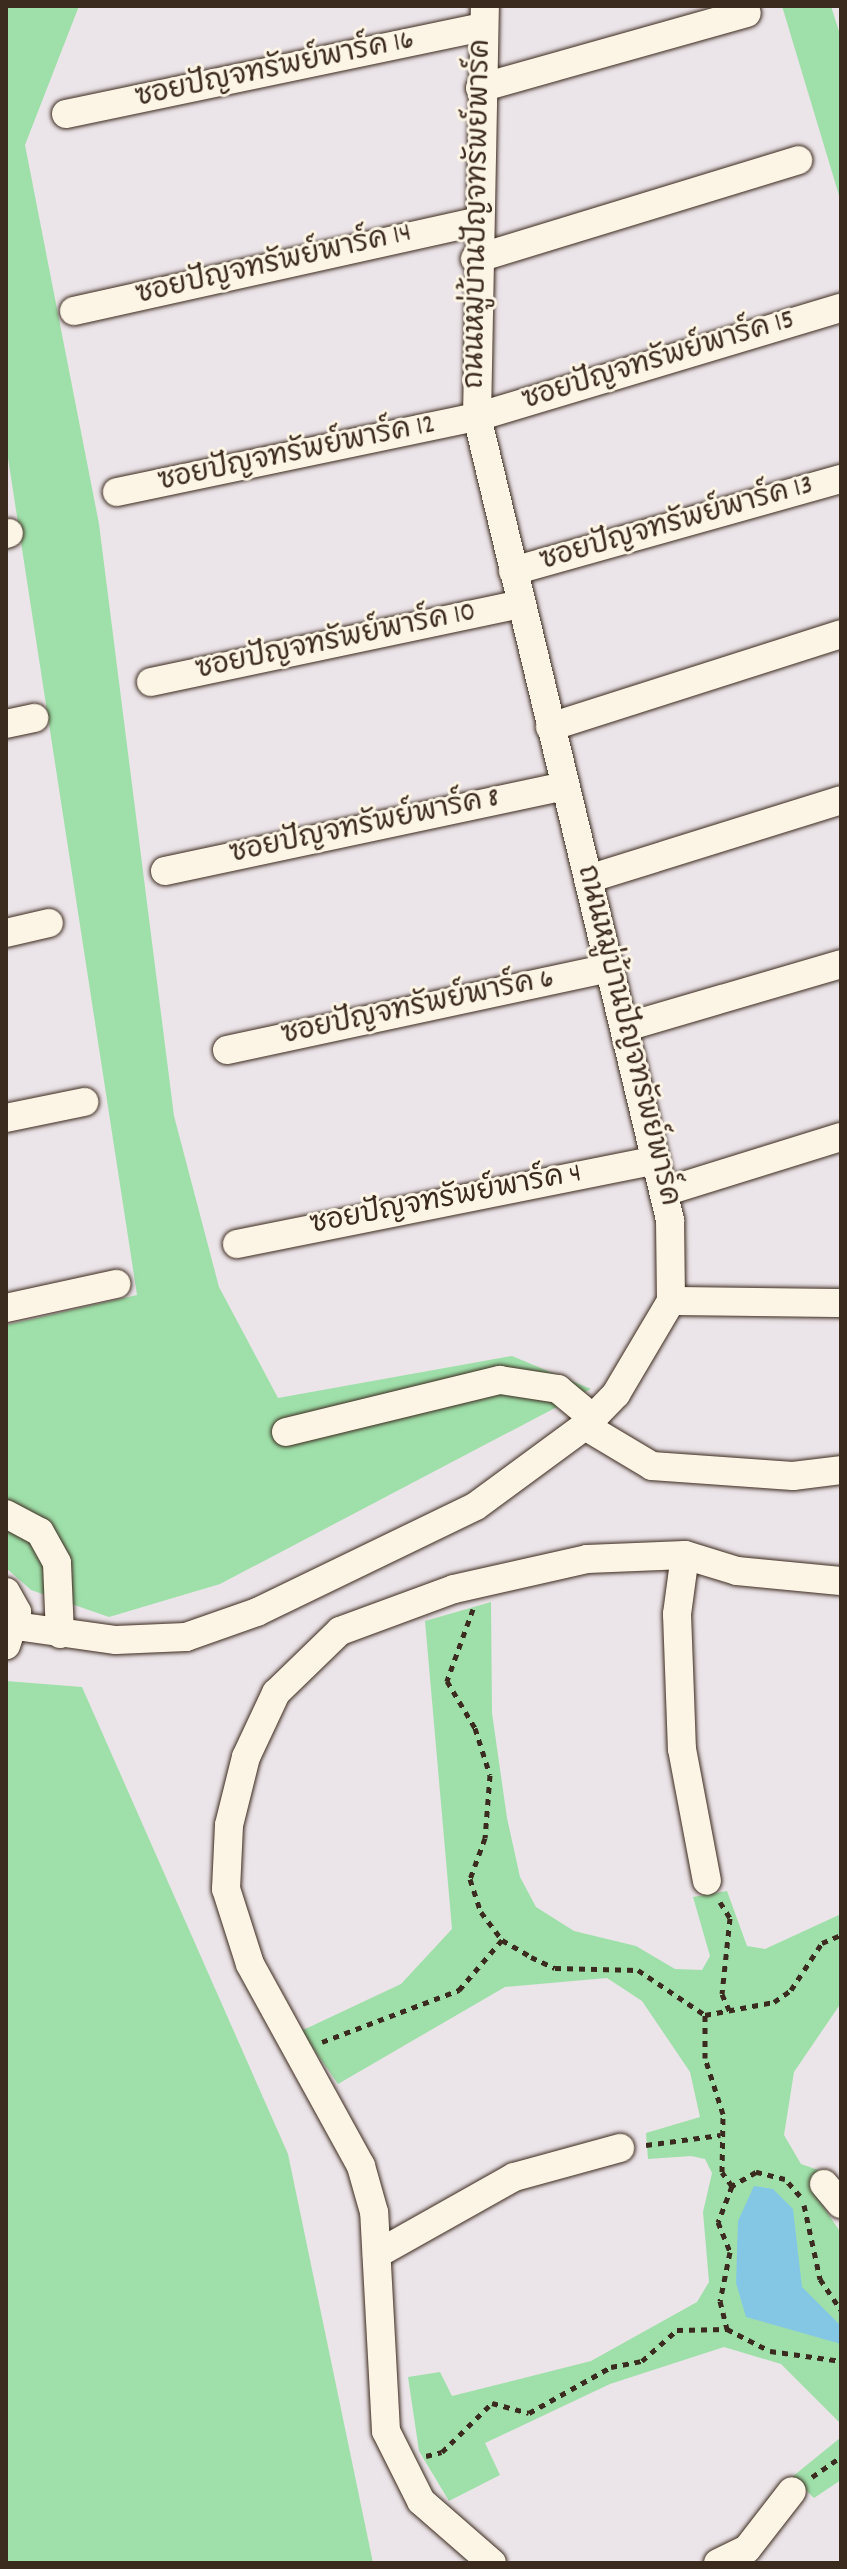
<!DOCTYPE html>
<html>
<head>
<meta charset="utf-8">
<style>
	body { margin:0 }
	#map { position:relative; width:847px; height:2569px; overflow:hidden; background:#ebe4e8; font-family:Dekko,"Playpen Sans Thai",sans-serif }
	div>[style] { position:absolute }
	.green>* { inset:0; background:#9fe0aa }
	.water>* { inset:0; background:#84c7e5 }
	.path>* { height:5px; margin-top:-2.5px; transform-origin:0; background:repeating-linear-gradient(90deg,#3b2a1e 0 6px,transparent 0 12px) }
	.roads { filter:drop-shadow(0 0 2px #3b2a1e) drop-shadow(0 0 2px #3b2a1e) }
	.minor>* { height:28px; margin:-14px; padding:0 14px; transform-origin:14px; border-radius:14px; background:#fcf5e5 }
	span { translate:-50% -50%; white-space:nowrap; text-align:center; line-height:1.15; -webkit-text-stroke:6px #fcf5e5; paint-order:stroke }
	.street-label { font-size:28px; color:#3b2a1e }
	.frame { position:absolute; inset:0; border:8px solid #3b2a1e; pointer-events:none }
</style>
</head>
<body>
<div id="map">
	<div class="green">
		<div style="clip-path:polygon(6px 6px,79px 6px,25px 145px,99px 524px,174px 1116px,219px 1287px,278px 1398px,512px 1356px,591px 1389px,220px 1584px,109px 1617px,31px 1590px,6px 1568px,6px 1325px,137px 1295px,6px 445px)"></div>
		<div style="clip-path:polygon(782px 6px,831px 6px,841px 38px,841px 202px)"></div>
		<div style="clip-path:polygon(491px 1602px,492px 1713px,507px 1818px,520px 1877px,536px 1907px,574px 1931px,636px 1946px,675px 1969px,702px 1970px,710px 1956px,693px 1897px,727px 1891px,747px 1946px,765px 1949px,841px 1914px,841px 2003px,794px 2072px,784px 2135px,801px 2164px,824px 2172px,810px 2187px,841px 2233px,841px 2480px,814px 2498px,792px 2477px,840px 2438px,841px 2424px,781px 2364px,724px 2347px,610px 2384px,485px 2443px,500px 2475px,449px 2501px,419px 2451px,408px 2377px,440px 2372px,452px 2396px,591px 2361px,697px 2302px,709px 2282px,703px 2212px,712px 2173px,705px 2159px,691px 2156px,648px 2159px,646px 2133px,700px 2117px,690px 2072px,642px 2001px,607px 1978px,505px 1987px,338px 2084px,301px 2031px,401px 1984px,452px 1929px,425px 1621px)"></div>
		<div style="clip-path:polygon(6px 1681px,82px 1687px,288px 2154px,373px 2563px,6px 2563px)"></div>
	</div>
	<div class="water">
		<div style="clip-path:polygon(754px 2186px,773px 2189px,793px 2209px,802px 2287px,841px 2326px,841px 2344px,746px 2317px,736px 2283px,738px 2221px)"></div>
	</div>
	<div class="path">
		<div style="left:473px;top:1609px;width:77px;rotate:109.9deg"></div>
		<div style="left:447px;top:1681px;width:55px;rotate:59.2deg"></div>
		<div style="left:475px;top:1728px;width:49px;rotate:72.3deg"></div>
		<div style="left:490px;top:1775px;width:63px;rotate:94.5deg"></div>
		<div style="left:485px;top:1838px;width:44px;rotate:110.1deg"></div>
		<div style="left:470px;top:1879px;width:35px;rotate:72deg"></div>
		<div style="left:481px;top:1912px;width:35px;rotate:53deg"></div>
		<div style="left:502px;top:1940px;width:34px;rotate:30deg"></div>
		<div style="left:531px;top:1957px;width:26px;rotate:25deg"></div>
		<div style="left:555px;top:1968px;width:83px;rotate:1.4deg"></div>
		<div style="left:638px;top:1970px;width:81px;rotate:33.9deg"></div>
		<div style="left:720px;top:1902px;width:19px;rotate:58deg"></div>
		<div style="left:730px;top:1918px;width:76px;rotate:96deg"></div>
		<div style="left:722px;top:1994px;width:20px;rotate:66deg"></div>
		<div style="left:322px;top:2042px;width:147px;rotate:-20.8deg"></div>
		<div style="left:459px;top:1990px;width:66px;rotate:-49.3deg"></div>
		<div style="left:646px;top:2145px;width:75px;rotate:-7.7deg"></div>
		<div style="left:732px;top:2186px;width:39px;rotate:111deg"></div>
		<div style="left:718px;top:2222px;width:32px;rotate:68deg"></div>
		<div style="left:730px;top:2252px;width:50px;rotate:101.5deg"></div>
		<div style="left:720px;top:2301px;width:29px;rotate:76deg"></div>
		<div style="left:727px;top:2329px;width:48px;rotate:27.1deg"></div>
		<div style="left:770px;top:2351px;width:72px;rotate:8deg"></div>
		<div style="left:800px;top:2196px;width:23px;rotate:-131deg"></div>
		<div style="left:785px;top:2179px;width:30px;rotate:-166deg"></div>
		<div style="left:756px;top:2172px;width:28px;rotate:150deg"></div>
		<div style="left:732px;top:2186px;width:17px;rotate:-126deg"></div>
		<div style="left:722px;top:2172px;width:58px;rotate:-89deg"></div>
		<div style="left:723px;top:2114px;width:59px;rotate:-107.8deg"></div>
		<div style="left:705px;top:2058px;width:43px;rotate:-90deg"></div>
		<div style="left:705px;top:2015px;width:70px;rotate:-10.7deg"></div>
		<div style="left:774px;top:2002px;width:21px;rotate:-35deg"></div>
		<div style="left:791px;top:1990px;width:56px;rotate:-56.6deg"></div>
		<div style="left:822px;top:1943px;width:21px;rotate:-23deg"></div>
		<div style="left:804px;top:2205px;width:76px;rotate:77.8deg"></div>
		<div style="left:820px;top:2279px;width:37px;rotate:56deg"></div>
		<div style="left:426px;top:2456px;width:16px;rotate:-14deg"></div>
		<div style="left:442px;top:2452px;width:70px;rotate:-44.4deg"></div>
		<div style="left:492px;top:2403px;width:38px;rotate:15deg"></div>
		<div style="left:529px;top:2413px;width:94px;rotate:-29.3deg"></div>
		<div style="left:611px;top:2367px;width:32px;rotate:-11deg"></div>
		<div style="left:642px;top:2361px;width:47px;rotate:-41.5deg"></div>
		<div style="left:677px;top:2330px;width:50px;rotate:-1.1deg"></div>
		<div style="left:812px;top:2477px;width:35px;rotate:-35deg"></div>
	</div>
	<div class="roads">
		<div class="minor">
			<div style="left:480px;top:88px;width:277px;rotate:-15.7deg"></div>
			<div style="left:66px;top:114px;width:427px;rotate:-11.8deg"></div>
			<div style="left:475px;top:259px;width:338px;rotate:-17deg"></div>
			<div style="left:74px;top:311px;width:411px;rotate:-12.5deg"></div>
			<div style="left:117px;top:492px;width:368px;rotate:-11.8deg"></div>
			<div style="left:477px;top:417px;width:380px;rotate:-16.7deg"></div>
			<div style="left:6px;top:534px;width:3px;rotate:-18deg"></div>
			<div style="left:513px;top:571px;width:341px;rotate:-15.7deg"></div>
			<div style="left:151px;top:682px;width:378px;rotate:-11.9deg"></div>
			<div style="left:6px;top:724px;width:29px;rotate:-12deg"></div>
			<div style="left:550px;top:727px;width:305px;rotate:-17.7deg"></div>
			<div style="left:165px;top:871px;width:409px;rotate:-12deg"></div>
			<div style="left:588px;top:879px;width:265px;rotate:-17.3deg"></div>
			<div style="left:6px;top:933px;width:44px;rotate:-13.1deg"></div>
			<div style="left:626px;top:1027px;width:224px;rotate:-16.3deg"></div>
			<div style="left:227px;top:1050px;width:391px;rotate:-12.1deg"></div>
			<div style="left:6px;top:1118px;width:80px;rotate:-11.6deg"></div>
			<div style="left:664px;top:1192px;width:185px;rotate:-17.3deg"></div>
			<div style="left:237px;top:1244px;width:427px;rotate:-11.3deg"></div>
			<div style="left:671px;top:1301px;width:170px;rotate:0.7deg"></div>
			<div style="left:6px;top:1308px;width:113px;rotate:-12.3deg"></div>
			<div style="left:585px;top:1426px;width:78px;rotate:30.8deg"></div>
			<div style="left:652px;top:1466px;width:141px;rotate:4.1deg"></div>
			<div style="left:793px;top:1476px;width:48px;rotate:-7.1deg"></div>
			<div style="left:286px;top:1432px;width:220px;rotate:-13.7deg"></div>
			<div style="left:500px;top:1380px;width:59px;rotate:8.8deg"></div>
			<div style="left:558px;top:1389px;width:45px;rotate:39.6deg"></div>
			<div style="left:6px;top:1514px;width:38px;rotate:28deg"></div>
			<div style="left:40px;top:1532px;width:35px;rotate:61deg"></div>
			<div style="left:57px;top:1563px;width:71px;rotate:87.6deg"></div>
			<div style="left:685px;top:1555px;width:60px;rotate:97.7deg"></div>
			<div style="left:677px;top:1614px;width:135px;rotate:87.9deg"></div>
			<div style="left:682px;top:1749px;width:134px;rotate:79.3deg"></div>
			<div style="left:6px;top:1592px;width:23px;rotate:61deg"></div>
			<div style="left:17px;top:1612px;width:35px;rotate:108deg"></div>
			<div style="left:16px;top:1626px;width:101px;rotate:8deg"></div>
			<div style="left:116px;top:1640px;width:70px;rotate:-2.5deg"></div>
			<div style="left:186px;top:1637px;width:75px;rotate:-19.4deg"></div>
			<div style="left:257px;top:1612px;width:243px;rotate:-25.8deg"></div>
			<div style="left:476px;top:1506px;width:135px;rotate:-36.3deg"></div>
			<div style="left:585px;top:1426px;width:45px;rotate:-45.9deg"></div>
			<div style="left:616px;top:1394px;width:108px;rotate:-59.4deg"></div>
			<div style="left:671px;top:1301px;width:81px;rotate:-90.7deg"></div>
			<div style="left:670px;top:1220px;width:826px;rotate:-103.51deg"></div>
			<div style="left:477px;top:417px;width:411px;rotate:-88.9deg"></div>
			<div style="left:824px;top:2184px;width:26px;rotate:50deg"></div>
			<div style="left:377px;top:2254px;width:157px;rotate:-29.3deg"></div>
			<div style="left:514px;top:2177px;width:110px;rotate:-15.3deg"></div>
			<div style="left:492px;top:2563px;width:94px;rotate:-138.9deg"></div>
			<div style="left:421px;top:2501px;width:78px;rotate:-116.6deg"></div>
			<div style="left:386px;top:2431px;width:219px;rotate:-93.1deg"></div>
			<div style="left:374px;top:2212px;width:48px;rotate:-105.8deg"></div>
			<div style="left:361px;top:2166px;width:230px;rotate:-118.8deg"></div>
			<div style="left:250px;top:1964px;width:79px;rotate:-107.7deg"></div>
			<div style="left:226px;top:1889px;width:64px;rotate:-87.3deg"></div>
			<div style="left:229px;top:1825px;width:70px;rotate:-76deg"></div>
			<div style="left:246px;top:1757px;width:71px;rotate:-64.9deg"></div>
			<div style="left:276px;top:1693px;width:89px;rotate:-44.1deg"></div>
			<div style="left:340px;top:1631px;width:121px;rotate:-20.2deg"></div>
			<div style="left:454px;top:1589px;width:136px;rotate:-12.7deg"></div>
			<div style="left:587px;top:1559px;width:98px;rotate:-2.3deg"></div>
			<div style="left:685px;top:1555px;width:54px;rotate:17.1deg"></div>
			<div style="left:737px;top:1571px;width:104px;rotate:5.5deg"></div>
			<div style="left:718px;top:2563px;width:32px;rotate:-26deg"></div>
			<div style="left:747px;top:2549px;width:73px;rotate:-52.2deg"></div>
		</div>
	</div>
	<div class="street-label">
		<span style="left:275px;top:71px;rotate:-12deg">ซอยปัญจทรัพย์พาร์ค 16</span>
		<span style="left:480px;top:214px;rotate:-89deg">ถนนหมู่บ้านปัญจทรัพย์พาร์ค</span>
		<span style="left:274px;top:266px;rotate:-13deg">ซอยปัญจทรัพย์พาร์ค 14</span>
		<span style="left:659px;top:362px;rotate:-17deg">ซอยปัญจทรัพย์พาร์ค 15</span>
		<span style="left:297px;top:455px;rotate:-12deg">ซอยปัญจทรัพย์พาร์ค 12</span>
		<span style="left:677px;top:525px;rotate:-16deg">ซอยปัญจทรัพย์พาร์ค 13</span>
		<span style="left:336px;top:643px;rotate:-12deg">ซอยปัญจทรัพย์พาร์ค 10</span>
		<span style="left:365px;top:828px;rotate:-12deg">ซอยปัญจทรัพย์พาร์ค 8</span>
		<span style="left:418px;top:1009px;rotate:-12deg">ซอยปัญจทรัพย์พาร์ค 6</span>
		<span style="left:626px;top:1036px;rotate:76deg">ถนนหมู่บ้านปัญจทรัพย์พาร์ค</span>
		<span style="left:446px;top:1201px;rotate:-11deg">ซอยปัญจทรัพย์พาร์ค 4</span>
	</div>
	<div class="frame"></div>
</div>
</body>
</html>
